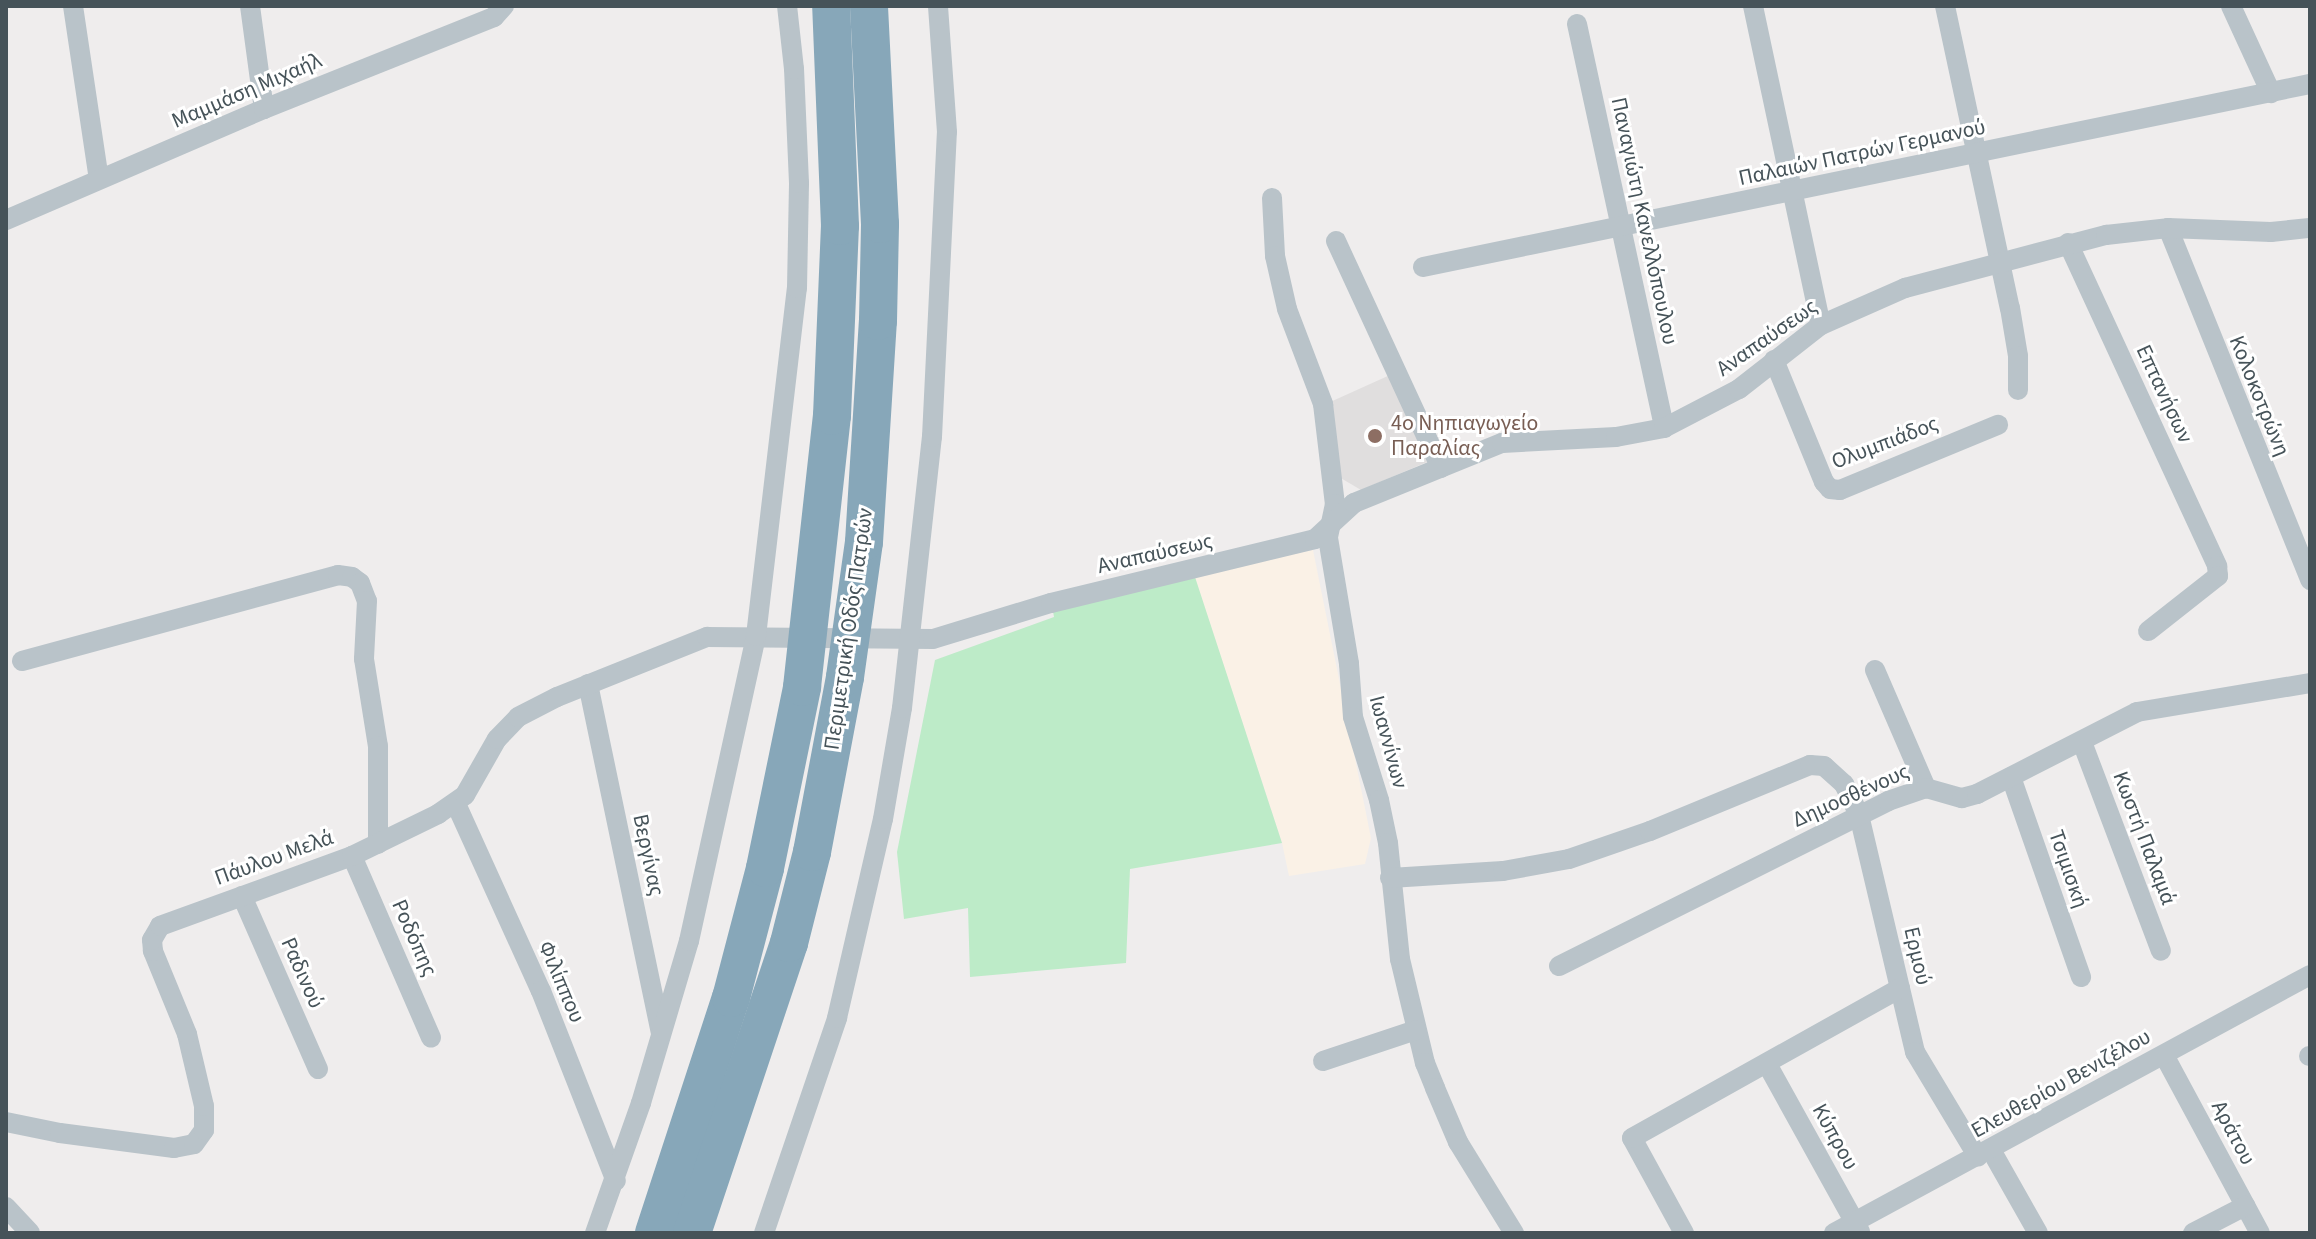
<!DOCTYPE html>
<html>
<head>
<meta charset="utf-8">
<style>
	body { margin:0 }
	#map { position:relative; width:2316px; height:1239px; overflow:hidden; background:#efeded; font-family:"Source Sans 3",sans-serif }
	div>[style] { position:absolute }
	.commercial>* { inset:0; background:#faf1e6 }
	.education>* { inset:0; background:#e0dede }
	.green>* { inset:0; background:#bdebc8 }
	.minor>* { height:20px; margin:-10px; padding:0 10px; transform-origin:10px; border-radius:10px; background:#b9c3c9 }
	.motorway>* { height:38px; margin:-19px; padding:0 19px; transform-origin:19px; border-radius:19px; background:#87a7b9 }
	.dots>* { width:22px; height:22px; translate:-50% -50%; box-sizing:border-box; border:4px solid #fff; border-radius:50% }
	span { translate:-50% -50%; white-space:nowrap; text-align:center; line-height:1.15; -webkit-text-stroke:6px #fff; paint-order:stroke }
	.street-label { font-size:22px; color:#465359 }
	.education-label { font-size:22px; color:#785e54 }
	.left { translate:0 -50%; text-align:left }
	.frame { position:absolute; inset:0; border:8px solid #465359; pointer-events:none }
</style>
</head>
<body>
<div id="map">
	<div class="commercial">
		<div style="clip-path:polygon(1313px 550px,1371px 838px,1365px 864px,1289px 876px,1282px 843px,1194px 575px)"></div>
	</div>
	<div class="education">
		<div style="clip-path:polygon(1390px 375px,1427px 462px,1361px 490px,1339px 477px,1328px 403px)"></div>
	</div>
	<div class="green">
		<div style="clip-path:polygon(1195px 577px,1282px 843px,1130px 869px,1126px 963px,970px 977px,968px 908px,904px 919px,897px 852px,935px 660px,1054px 617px,1053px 611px)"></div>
	</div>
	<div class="minor">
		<div style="left:73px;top:6px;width:175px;rotate:81.5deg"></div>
		<div style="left:250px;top:6px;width:104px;rotate:82.3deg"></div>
		<div style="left:1753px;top:6px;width:326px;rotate:78deg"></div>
		<div style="left:1945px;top:6px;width:309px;rotate:77.9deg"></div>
		<div style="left:2010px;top:308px;width:49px;rotate:80.5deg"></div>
		<div style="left:2018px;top:356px;width:34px;rotate:90deg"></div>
		<div style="left:2231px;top:6px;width:96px;rotate:65.3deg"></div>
		<div style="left:1577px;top:24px;width:413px;rotate:77.8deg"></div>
		<div style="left:1272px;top:198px;width:58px;rotate:87deg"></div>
		<div style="left:1275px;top:256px;width:54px;rotate:77.2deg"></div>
		<div style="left:1287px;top:309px;width:102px;rotate:69.2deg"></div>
		<div style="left:1323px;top:404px;width:101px;rotate:83.2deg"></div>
		<div style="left:1335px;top:504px;width:35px;rotate:102deg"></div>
		<div style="left:1328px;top:538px;width:128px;rotate:80.5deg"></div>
		<div style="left:1349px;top:664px;width:53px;rotate:85.7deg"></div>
		<div style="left:1353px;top:717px;width:87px;rotate:72.6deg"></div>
		<div style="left:1379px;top:800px;width:44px;rotate:78.2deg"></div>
		<div style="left:1388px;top:843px;width:117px;rotate:84.1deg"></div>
		<div style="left:1400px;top:959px;width:107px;rotate:76.5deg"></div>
		<div style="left:1425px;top:1063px;width:27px;rotate:68deg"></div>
		<div style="left:1435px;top:1088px;width:59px;rotate:66.9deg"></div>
		<div style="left:1458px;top:1142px;width:107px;rotate:58.4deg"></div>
		<div style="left:6px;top:220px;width:281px;rotate:-23.3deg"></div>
		<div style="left:264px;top:109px;width:248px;rotate:-21.8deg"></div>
		<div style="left:494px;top:17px;width:15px;rotate:-48deg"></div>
		<div style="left:2168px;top:228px;width:380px;rotate:68deg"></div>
		<div style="left:1336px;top:241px;width:250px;rotate:65.2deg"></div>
		<div style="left:2068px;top:243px;width:356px;rotate:65.2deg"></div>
		<div style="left:2217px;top:566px;width:10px;rotate:84deg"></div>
		<div style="left:2218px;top:576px;width:89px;rotate:141.8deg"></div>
		<div style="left:1423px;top:267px;width:906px;rotate:-11.66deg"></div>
		<div style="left:1774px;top:360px;width:132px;rotate:67.7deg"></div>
		<div style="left:1824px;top:482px;width:9px;rotate:49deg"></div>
		<div style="left:1830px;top:489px;width:10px;rotate:6deg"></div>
		<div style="left:1840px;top:490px;width:171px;rotate:-22.4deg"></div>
		<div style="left:22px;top:661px;width:327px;rotate:-15.2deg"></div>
		<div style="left:338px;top:575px;width:14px;rotate:8deg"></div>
		<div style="left:352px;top:577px;width:10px;rotate:37deg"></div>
		<div style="left:360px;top:583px;width:19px;rotate:69deg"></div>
		<div style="left:367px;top:601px;width:58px;rotate:93deg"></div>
		<div style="left:364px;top:659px;width:88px;rotate:80.9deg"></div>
		<div style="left:378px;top:746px;width:98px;rotate:90deg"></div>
		<div style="left:1875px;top:670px;width:129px;rotate:66.6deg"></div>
		<div style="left:588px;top:684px;width:357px;rotate:78.2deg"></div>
		<div style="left:2082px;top:742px;width:223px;rotate:69.3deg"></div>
		<div style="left:2011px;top:777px;width:212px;rotate:70.7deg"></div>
		<div style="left:456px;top:804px;width:205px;rotate:65.6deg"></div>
		<div style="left:541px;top:991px;width:204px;rotate:68.5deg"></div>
		<div style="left:352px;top:856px;width:198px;rotate:66.5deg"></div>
		<div style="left:1390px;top:878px;width:113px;rotate:-3.5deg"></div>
		<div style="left:1503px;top:871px;width:67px;rotate:-10.3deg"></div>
		<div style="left:1569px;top:859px;width:86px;rotate:-19.1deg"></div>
		<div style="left:1650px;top:831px;width:173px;rotate:-22.4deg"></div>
		<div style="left:1810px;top:765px;width:14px;rotate:4deg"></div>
		<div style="left:1824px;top:766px;width:27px;rotate:42deg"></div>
		<div style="left:1844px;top:784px;width:34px;rotate:64deg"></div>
		<div style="left:1859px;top:815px;width:244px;rotate:76.7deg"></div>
		<div style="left:1915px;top:1052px;width:122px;rotate:59deg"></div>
		<div style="left:242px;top:896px;width:189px;rotate:66.3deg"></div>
		<div style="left:1559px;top:966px;width:368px;rotate:-26.6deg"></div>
		<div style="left:1888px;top:801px;width:40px;rotate:-18.9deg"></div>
		<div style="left:1926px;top:788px;width:37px;rotate:16deg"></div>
		<div style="left:1962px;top:798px;width:16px;rotate:-15deg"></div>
		<div style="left:1977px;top:794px;width:180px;rotate:-27.1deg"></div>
		<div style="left:2137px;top:712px;width:175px;rotate:-9.5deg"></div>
		<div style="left:2164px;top:1055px;width:202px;rotate:61.7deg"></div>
		<div style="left:2309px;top:1056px;width:1px"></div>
		<div style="left:1323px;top:1061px;width:98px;rotate:-18.4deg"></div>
		<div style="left:1767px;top:1064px;width:192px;rotate:61deg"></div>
		<div style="left:6px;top:1122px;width:55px;rotate:11.5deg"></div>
		<div style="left:60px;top:1133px;width:115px;rotate:7.5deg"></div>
		<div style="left:174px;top:1148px;width:20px;rotate:-11deg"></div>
		<div style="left:194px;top:1144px;width:17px;rotate:-54deg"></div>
		<div style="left:204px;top:1130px;width:24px;rotate:-90deg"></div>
		<div style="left:204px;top:1106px;width:74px;rotate:-103.3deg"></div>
		<div style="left:187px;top:1034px;width:90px;rotate:-112.3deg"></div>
		<div style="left:153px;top:951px;width:11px;rotate:-95deg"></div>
		<div style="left:152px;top:940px;width:16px;rotate:-60deg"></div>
		<div style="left:160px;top:926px;width:204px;rotate:-20deg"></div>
		<div style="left:352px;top:856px;width:96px;rotate:-26deg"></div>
		<div style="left:438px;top:814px;width:33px;rotate:-35deg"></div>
		<div style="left:465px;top:795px;width:64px;rotate:-60.3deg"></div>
		<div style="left:497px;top:739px;width:30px;rotate:-46deg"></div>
		<div style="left:518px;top:717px;width:44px;rotate:-27.1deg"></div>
		<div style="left:557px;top:697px;width:162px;rotate:-21.8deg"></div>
		<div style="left:707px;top:637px;width:226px;rotate:0.5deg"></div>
		<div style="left:933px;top:639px;width:123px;rotate:-17deg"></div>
		<div style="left:1051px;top:603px;width:272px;rotate:-13.6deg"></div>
		<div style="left:1315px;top:539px;width:53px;rotate:-42.7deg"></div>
		<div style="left:1354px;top:503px;width:160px;rotate:-22.1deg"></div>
		<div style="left:1502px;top:443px;width:114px;rotate:-3deg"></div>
		<div style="left:1616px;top:437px;width:49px;rotate:-10.6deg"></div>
		<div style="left:1664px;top:428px;width:85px;rotate:-27.5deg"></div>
		<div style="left:1739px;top:389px;width:104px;rotate:-38deg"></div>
		<div style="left:1821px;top:325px;width:92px;rotate:-23.8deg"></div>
		<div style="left:1905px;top:288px;width:208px;rotate:-14.8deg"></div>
		<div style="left:2106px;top:235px;width:62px;rotate:-6.4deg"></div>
		<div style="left:2168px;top:228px;width:103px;rotate:2.2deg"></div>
		<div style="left:2271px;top:232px;width:39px;rotate:-6deg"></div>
		<div style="left:1991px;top:1150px;width:95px;rotate:60.5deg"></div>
		<div style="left:6px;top:1207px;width:35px;rotate:47deg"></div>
		<div style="left:595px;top:1233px;width:138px;rotate:-70.5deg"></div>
		<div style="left:641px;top:1103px;width:169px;rotate:-73.5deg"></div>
		<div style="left:689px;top:941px;width:312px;rotate:-77.6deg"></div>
		<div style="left:756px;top:636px;width:350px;rotate:-83.3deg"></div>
		<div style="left:797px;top:288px;width:105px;rotate:-88.9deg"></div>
		<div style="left:799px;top:183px;width:114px;rotate:-92.5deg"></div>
		<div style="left:794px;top:69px;width:63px;rotate:-96.3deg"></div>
		<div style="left:764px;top:1233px;width:227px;rotate:-71.2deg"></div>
		<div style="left:837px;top:1018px;width:204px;rotate:-77deg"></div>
		<div style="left:883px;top:819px;width:113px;rotate:-80.3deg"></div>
		<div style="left:902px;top:708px;width:273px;rotate:-83.7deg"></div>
		<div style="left:932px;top:437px;width:305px;rotate:-87.2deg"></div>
		<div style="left:947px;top:132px;width:126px;rotate:-94.1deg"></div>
		<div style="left:1684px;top:1233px;width:108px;rotate:-118.7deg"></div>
		<div style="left:1632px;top:1138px;width:307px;rotate:-29.2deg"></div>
		<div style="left:1834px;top:1233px;width:541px;rotate:-28.46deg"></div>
		<div style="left:2193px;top:1233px;width:59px;rotate:-27.4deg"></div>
	</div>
	<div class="motorway">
		<div style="left:654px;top:1233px;width:247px;rotate:-71.9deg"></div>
		<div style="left:731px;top:998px;width:134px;rotate:-75.3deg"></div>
		<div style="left:765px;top:868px;width:185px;rotate:-78.4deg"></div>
		<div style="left:802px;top:687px;width:273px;rotate:-83.7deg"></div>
		<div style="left:832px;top:416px;width:190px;rotate:-87.6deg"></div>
		<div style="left:840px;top:226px;width:220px;rotate:-92.3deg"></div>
		<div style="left:692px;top:1233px;width:306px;rotate:-71.5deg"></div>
		<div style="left:789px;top:943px;width:94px;rotate:-75.8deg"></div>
		<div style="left:812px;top:852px;width:178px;rotate:-79.3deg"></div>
		<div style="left:845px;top:677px;width:136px;rotate:-82deg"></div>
		<div style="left:864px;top:542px;width:221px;rotate:-86.4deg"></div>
		<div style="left:878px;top:321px;width:97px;rotate:-88.8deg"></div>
		<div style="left:880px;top:224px;width:218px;rotate:-92.9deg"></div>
	</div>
	<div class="dots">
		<div style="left:1375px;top:436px;background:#8d6e63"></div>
	</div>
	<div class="street-label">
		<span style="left:247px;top:91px;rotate:-23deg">Μαμμάση Μιχαήλ</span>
		<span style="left:1862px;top:153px;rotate:-12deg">Παλαιών Πατρών Γερμανού</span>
		<span style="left:1644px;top:221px;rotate:78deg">Παναγιώτη Κανελλόπουλου</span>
		<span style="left:1767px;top:338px;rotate:-35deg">Αναπαύσεως</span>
		<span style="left:2164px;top:394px;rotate:65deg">Επτανήσων</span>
		<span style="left:2259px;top:396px;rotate:68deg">Κολοκοτρώνη</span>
		<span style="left:1885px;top:443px;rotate:-21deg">Ολυμπιάδος</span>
		<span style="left:1155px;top:554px;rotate:-13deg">Αναπαύσεως</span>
		<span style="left:849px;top:629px;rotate:-82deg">Περιμετρική Οδός Πατρών</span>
		<span style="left:1388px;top:742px;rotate:75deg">Ιωαννίνων</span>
		<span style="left:1851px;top:796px;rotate:-24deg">Δημοσθένους</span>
		<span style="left:2144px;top:838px;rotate:69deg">Κωστή Παλαμά</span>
		<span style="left:648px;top:855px;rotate:78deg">Βεργίνας</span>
		<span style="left:274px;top:858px;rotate:-20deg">Πάυλου Μελά</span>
		<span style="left:2068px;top:869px;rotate:71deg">Τσιμισκή</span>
		<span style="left:414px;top:938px;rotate:66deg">Ροδόπης</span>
		<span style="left:1917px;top:956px;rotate:77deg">Ερμού</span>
		<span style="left:302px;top:973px;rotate:66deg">Ραδινού</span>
		<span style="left:561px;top:982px;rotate:67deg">Φιλίππου</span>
		<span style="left:2061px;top:1084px;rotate:-29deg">Ελευθερίου Βενιζέλου</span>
		<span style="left:2233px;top:1133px;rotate:62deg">Αράτου</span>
		<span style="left:1835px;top:1137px;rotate:61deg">Κύπρου</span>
	</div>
	<div class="education-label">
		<span class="left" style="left:1391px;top:436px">4o Νηπιαγωγείο<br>Παραλίας</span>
	</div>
	<div class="frame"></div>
</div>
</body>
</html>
